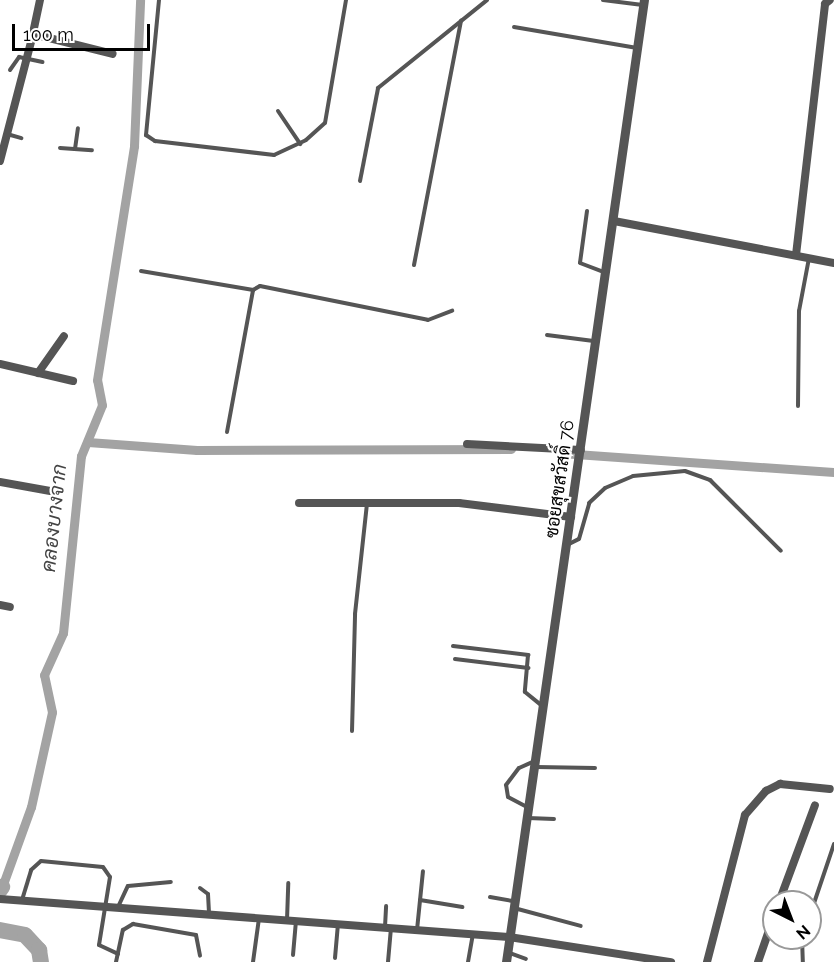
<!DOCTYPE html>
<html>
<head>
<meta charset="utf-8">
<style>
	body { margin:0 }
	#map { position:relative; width:834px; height:962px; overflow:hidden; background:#fff; font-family:Raleway,Sarabun,sans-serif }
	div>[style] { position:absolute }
	.canal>* { height:9px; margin:-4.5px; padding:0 4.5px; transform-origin:4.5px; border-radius:4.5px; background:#a3a3a3 }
	.river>* { height:16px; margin:-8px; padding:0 8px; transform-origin:8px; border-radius:8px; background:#a3a3a3 }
	.service>* { height:4px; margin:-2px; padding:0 2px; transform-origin:2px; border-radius:2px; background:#555 }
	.minor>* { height:8px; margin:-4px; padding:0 4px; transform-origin:4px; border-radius:4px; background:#555 }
	.tertiary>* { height:9px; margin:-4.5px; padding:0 4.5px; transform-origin:4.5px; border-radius:4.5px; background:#555 }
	span { translate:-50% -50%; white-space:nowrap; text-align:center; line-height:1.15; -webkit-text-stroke:4.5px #fff; paint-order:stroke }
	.street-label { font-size:18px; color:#000 }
	.water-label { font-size:20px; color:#444; font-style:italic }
	.north { position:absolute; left:762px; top:890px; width:60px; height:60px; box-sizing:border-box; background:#fff; border:2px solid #999; border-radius:50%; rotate:138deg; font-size:16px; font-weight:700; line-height:24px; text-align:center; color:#000 }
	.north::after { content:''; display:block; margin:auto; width:21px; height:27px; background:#000; clip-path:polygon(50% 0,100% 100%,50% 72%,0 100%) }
	.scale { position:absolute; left:12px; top:24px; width:138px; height:27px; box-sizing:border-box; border:3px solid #000; border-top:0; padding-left:8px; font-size:18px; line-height:21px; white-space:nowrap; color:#000; -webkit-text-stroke:4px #fff; paint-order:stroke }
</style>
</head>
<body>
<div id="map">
	<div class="canal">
		<div style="left:88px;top:442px;width:109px;rotate:4.2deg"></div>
		<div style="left:197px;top:450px;width:314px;rotate:-0.2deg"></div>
		<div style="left:561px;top:453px;width:274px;rotate:4deg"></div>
		<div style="left:2px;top:887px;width:85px;rotate:-70.1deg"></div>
		<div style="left:31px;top:807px;width:97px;rotate:-77.5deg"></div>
		<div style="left:52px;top:712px;width:38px;rotate:-102deg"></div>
		<div style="left:44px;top:675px;width:46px;rotate:-65.7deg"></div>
		<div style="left:63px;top:633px;width:178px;rotate:-84.2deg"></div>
		<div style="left:81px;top:456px;width:55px;rotate:-67.6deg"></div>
		<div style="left:102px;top:405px;width:25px;rotate:-101deg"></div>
		<div style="left:97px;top:380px;width:237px;rotate:-81deg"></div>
		<div style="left:134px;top:146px;width:146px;rotate:-87.6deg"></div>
	</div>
	<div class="river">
		<div style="left:0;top:890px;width:4px;rotate:-56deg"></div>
		<div style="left:0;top:930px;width:25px;rotate:11deg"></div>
		<div style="left:25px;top:935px;width:21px;rotate:47deg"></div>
		<div style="left:39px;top:950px;width:12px;rotate:81deg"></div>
	</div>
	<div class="service">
		<div style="left:159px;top:0;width:136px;rotate:95.5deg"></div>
		<div style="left:146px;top:135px;width:11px;rotate:34deg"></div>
		<div style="left:155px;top:141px;width:120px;rotate:6.7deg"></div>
		<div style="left:274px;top:155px;width:35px;rotate:-25deg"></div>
		<div style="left:306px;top:140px;width:25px;rotate:-42deg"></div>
		<div style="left:325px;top:123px;width:125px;rotate:-80.3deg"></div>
		<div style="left:603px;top:0;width:40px;rotate:7.1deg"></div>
		<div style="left:514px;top:27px;width:125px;rotate:9.7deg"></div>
		<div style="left:10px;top:70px;width:16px;rotate:-55deg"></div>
		<div style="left:19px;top:57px;width:24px;rotate:12deg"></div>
		<div style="left:278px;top:111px;width:40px;rotate:56deg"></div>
		<div style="left:7px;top:134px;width:15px;rotate:16deg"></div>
		<div style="left:60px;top:148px;width:32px;rotate:4deg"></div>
		<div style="left:75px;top:149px;width:21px;rotate:-82deg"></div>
		<div style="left:360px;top:181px;width:95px;rotate:-79deg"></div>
		<div style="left:378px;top:88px;width:140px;rotate:-38.9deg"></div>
		<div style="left:587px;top:211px;width:52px;rotate:97.7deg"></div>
		<div style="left:580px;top:263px;width:25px;rotate:21deg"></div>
		<div style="left:414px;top:265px;width:249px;rotate:-79.1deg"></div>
		<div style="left:141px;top:271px;width:114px;rotate:9.6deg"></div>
		<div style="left:547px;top:335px;width:47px;rotate:7.3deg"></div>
		<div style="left:798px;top:406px;width:95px;rotate:-89.4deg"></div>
		<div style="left:799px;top:311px;width:54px;rotate:-79.3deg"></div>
		<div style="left:227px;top:432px;width:144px;rotate:-79.6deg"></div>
		<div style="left:253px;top:290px;width:8px;rotate:-30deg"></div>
		<div style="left:260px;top:286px;width:171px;rotate:11.4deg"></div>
		<div style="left:428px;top:320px;width:26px;rotate:-21deg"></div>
		<div style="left:567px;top:545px;width:13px;rotate:-27deg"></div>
		<div style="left:579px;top:539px;width:37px;rotate:-74deg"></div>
		<div style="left:589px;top:503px;width:22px;rotate:-43deg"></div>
		<div style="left:605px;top:488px;width:30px;rotate:-23deg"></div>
		<div style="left:633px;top:476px;width:52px;rotate:-5.5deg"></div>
		<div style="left:685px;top:471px;width:27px;rotate:20deg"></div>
		<div style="left:710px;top:480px;width:100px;rotate:45deg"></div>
		<div style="left:453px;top:646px;width:76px;rotate:6.8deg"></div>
		<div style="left:528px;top:655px;width:37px;rotate:95deg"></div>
		<div style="left:525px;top:692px;width:22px;rotate:39deg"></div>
		<div style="left:455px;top:659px;width:74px;rotate:7deg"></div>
		<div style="left:352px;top:731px;width:117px;rotate:-88.5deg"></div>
		<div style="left:355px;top:614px;width:111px;rotate:-83.8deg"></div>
		<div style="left:536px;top:767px;width:59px;rotate:1deg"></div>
		<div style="left:527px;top:807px;width:21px;rotate:-152deg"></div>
		<div style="left:508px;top:797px;width:12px;rotate:-99deg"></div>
		<div style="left:506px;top:785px;width:21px;rotate:-53deg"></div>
		<div style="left:519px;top:768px;width:17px;rotate:-24deg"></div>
		<div style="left:528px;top:818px;width:26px;rotate:2deg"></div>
		<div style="left:200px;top:888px;width:10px;rotate:37deg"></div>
		<div style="left:208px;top:894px;width:20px;rotate:87deg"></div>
		<div style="left:490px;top:897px;width:23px;rotate:10deg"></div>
		<div style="left:22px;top:900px;width:31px;rotate:-73deg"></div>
		<div style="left:31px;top:870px;width:13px;rotate:-42deg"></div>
		<div style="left:41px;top:861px;width:62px;rotate:5.5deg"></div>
		<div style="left:103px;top:867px;width:12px;rotate:55deg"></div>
		<div style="left:110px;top:877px;width:69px;rotate:99.2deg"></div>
		<div style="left:99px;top:945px;width:21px;rotate:25deg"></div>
		<div style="left:420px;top:900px;width:43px;rotate:9.5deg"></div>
		<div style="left:118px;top:907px;width:23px;rotate:-65deg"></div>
		<div style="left:128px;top:886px;width:43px;rotate:-5.3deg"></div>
		<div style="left:514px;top:908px;width:69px;rotate:15deg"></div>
		<div style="left:810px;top:915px;width:75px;rotate:-71.3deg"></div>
		<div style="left:287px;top:920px;width:37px;rotate:-88deg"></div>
		<div style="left:385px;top:927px;width:21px;rotate:-87deg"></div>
		<div style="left:417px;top:930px;width:59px;rotate:-84.2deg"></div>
		<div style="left:802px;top:938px;width:24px;rotate:88deg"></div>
		<div style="left:507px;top:952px;width:20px;rotate:20deg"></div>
		<div style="left:293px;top:955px;width:34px;rotate:-85deg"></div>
		<div style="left:335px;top:958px;width:32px;rotate:-85deg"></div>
		<div style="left:116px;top:962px;width:33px;rotate:-78deg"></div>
		<div style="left:123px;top:930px;width:12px;rotate:-31deg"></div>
		<div style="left:133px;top:924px;width:64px;rotate:9.9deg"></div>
		<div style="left:196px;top:935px;width:21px;rotate:79deg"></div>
		<div style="left:253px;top:962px;width:44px;rotate:-82.2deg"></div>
		<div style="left:388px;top:962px;width:34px;rotate:-85deg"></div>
		<div style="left:468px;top:962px;width:28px;rotate:-80deg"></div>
	</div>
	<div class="minor">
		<div style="left:40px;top:0;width:35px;rotate:102deg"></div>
		<div style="left:33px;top:34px;width:82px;rotate:14deg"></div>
		<div style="left:0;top:161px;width:131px;rotate:-75.4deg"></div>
		<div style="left:614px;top:221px;width:224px;rotate:10.8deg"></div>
		<div style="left:796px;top:255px;width:253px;rotate:-83.4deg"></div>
		<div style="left:825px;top:4px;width:6px;rotate:-39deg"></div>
		<div style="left:0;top:364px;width:75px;rotate:13.1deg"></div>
		<div style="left:38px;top:373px;width:45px;rotate:-54.9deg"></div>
		<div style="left:467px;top:444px;width:114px;rotate:3deg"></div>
		<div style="left:0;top:482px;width:51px;rotate:10.2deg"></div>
		<div style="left:299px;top:503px;width:160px"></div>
		<div style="left:459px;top:503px;width:113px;rotate:7.1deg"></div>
		<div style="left:0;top:605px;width:10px;rotate:11deg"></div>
		<div style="left:0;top:899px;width:510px;rotate:4.27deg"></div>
		<div style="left:509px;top:937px;width:164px;rotate:8.8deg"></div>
		<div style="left:779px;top:902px;width:103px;rotate:-69.6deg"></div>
		<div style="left:707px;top:962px;width:152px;rotate:-75.5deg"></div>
		<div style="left:745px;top:815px;width:32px;rotate:-49deg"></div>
		<div style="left:766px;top:791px;width:16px;rotate:-27deg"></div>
		<div style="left:780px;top:784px;width:50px;rotate:5.7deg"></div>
		<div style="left:758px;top:962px;width:49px;rotate:-70.8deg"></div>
	</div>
	<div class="tertiary">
		<div style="left:506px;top:962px;width:972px;rotate:-81.84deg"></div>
	</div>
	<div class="street-label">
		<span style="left:560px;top:479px;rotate:-82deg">ซอยสุขสวัสดิ์ 76</span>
	</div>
	<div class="water-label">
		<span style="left:54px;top:518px;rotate:-84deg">คลองบางจาก</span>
	</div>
	<div class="north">N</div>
	<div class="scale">100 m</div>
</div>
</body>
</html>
